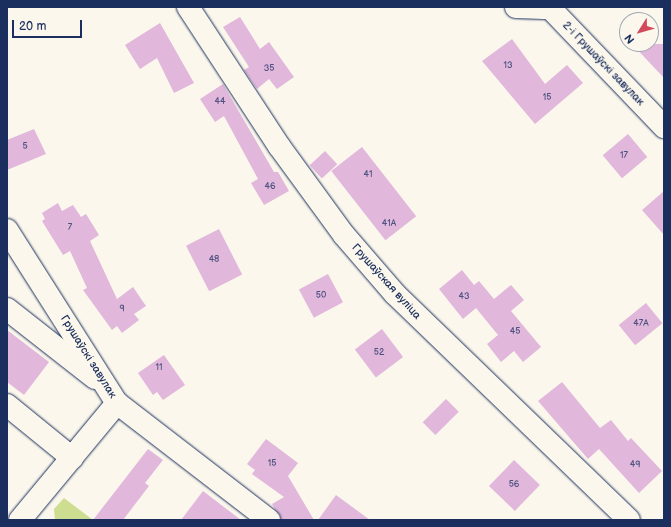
<!DOCTYPE html>
<html>
<head>
<meta charset="utf-8">
<style>
	body { margin:0 }
	#map { position:relative; width:671px; height:527px; overflow:hidden; background:#fbf7ec; font-family:"Balsamiq Sans",sans-serif }
	div>[style] { position:absolute }
	.green>* { inset:0; background:#cede91 }
	.building>* { inset:0; background:#e1b7dc; transform-origin:0 0 }
	.roads { filter:drop-shadow(0 0 1px #1b2f5e) drop-shadow(0 0 1px #1b2f5e) }
	.minor>* { height:22px; margin:-11px; padding:0 11px; transform-origin:11px; border-radius:11px; background:#fbf7ec }
	span { translate:-50% -50%; white-space:nowrap; text-align:center; line-height:1.15; -webkit-text-stroke:3px #fbf7ec; paint-order:stroke }
	.number-label { font-size:9px; color:#4c517e }
	.number-label span { -webkit-text-stroke-width:0 }
	.street-label { font-size:11px; color:#1b2f5e }
	.frame { position:absolute; inset:0; border:8px solid #1b2f5e; pointer-events:none }
	.north { position:absolute; left:619px; top:12px; width:40px; height:40px; box-sizing:border-box; background:#fbf7ec; border:1px solid #a1a7b3; border-radius:50%; rotate:233deg; font-size:11px; font-weight:700; line-height:16px; text-align:center; color:#1b2f5e }
	.north::after { content:''; display:block; margin:auto; width:14px; height:18px; background:#d1495b; clip-path:polygon(50% 0,100% 100%,50% 72%,0 100%) }
	.scale { position:absolute; left:12px; top:20px; width:70px; height:18px; box-sizing:border-box; border:2px solid #1b2f5e; border-top:0; padding-left:5px; font-size:12px; line-height:14px; white-space:nowrap; color:#1b2f5e; -webkit-text-stroke:3px #fbf7ec; paint-order:stroke }
</style>
</head>
<body>
<div id="map">
	<div class="green">
		<div style="clip-path:polygon(64px 498px,93px 520px,55px 520px,54px 509px)"></div>
	</div>
	<div class="building">
		<div style="clip-path:polygon(240px 17px,260px 49px,269px 42px,294px 77px,277px 89px,269px 79px,257px 89px,244px 70px,249px 67px,223px 27px)"></div>
		<div style="clip-path:polygon(160px 23px,194px 83px,174px 93px,157px 58px,140px 69px,125px 45px)"></div>
		<div style="clip-path:polygon(512px 39px,545px 84px,567px 65px,583px 83px,535px 124px,482px 61px)"></div>
		<div style="clip-path:polygon(632px 44px,664px 44px,664px 78px)"></div>
		<div style="clip-path:polygon(223px 84px,274px 172px,278px 172px,289px 191px,264px 205px,251px 183px,258px 179px,224px 116px,215px 122px,200px 99px)"></div>
		<div style="clip-path:polygon(34px 129px,46px 154px,7px 170px,7px 140px)"></div>
		<div style="left:628px;top:134px;width:30px;height:33px;rotate:50deg"></div>
		<div style="left:362px;top:147px;width:88px;height:39px;rotate:52deg"></div>
		<div style="left:325px;top:151px;width:18px;height:21px;rotate:47deg"></div>
		<div style="clip-path:polygon(664px 191px,664px 235px,642px 210px)"></div>
		<div style="clip-path:polygon(58px 203px,62px 211px,73px 205px,81px 217px,86px 214px,99px 235px,90px 241px,117px 299px,133px 287px,146px 306px,134px 314px,139px 320px,122px 333px,117px 326px,112px 330px,83px 290px,87px 288px,70px 251px,63px 255px,42px 221px,45px 219px,42px 213px)"></div>
		<div style="left:219px;top:229px;width:51px;height:37px;rotate:63deg"></div>
		<div style="clip-path:polygon(462px 270px,474px 285px,479px 281px,494px 299px,511px 285px,524px 300px,511px 311px,541px 347px,523px 362px,514px 351px,501px 362px,487px 344px,498px 335px,476px 308px,463px 319px,439px 289px)"></div>
		<div style="left:328px;top:274px;width:32px;height:33px;rotate:62deg"></div>
		<div style="left:646px;top:303px;width:26px;height:35px;rotate:51deg"></div>
		<div style="left:382px;top:329px;width:35px;height:34px;rotate:53deg"></div>
		<div style="clip-path:polygon(7px 330px,49px 362px,24px 395px,7px 382px)"></div>
		<div style="clip-path:polygon(164px 355px,185px 385px,163px 400px,157px 392px,153px 395px,138px 373px)"></div>
		<div style="clip-path:polygon(562px 382px,600px 428px,611px 420px,628px 441px,631px 438px,662px 471px,639px 493px,599px 449px,588px 459px,538px 401px)"></div>
		<div style="left:446px;top:399px;width:18px;height:33px;rotate:45deg"></div>
		<div style="clip-path:polygon(266px 439px,298px 463px,288px 476px,314px 520px,281px 520px,272px 504px,284px 497px,252px 474px,255px 470px,247px 464px)"></div>
		<div style="clip-path:polygon(148px 449px,163px 460px,145px 483px,149px 486px,123px 520px,93px 520px)"></div>
		<div style="left:514px;top:460px;width:36px;height:36px;rotate:44deg"></div>
		<div style="clip-path:polygon(203px 491px,241px 520px,181px 520px)"></div>
		<div style="clip-path:polygon(336px 495px,370px 520px,318px 520px)"></div>
	</div>
	<div class="roads">
		<div class="minor">
			<div style="left:188px;top:7px;width:166px;rotate:56.8deg"></div>
			<div style="left:279px;top:146px;width:110px;rotate:53.9deg"></div>
			<div style="left:344px;top:235px;width:78px;rotate:49.2deg"></div>
			<div style="left:395px;top:294px;width:325px;rotate:44deg"></div>
			<div style="left:516px;top:7px;width:34px;rotate:2deg"></div>
			<div style="left:550px;top:8px;width:165px;rotate:46.2deg"></div>
			<div style="left:7px;top:230px;width:205px;rotate:57.6deg"></div>
			<div style="left:117px;top:403px;width:192px;rotate:37.6deg"></div>
			<div style="left:7px;top:309px;width:112px;rotate:38.1deg"></div>
			<div style="left:7px;top:405px;width:84px;rotate:39.2deg"></div>
			<div style="left:20px;top:520px;width:152px;rotate:-50.3deg"></div>
		</div>
	</div>
	<div class="number-label">
		<span style="left:508px;top:66px">13</span>
		<span style="left:269px;top:69px">35</span>
		<span style="left:547px;top:98px">15</span>
		<span style="left:220px;top:102px">44</span>
		<span style="left:25px;top:147px">5</span>
		<span style="left:624px;top:156px">17</span>
		<span style="left:368px;top:175px">41</span>
		<span style="left:270px;top:187px">46</span>
		<span style="left:389px;top:224px">41А</span>
		<span style="left:70px;top:228px">7</span>
		<span style="left:214px;top:260px">48</span>
		<span style="left:321px;top:296px">50</span>
		<span style="left:464px;top:297px">43</span>
		<span style="left:122px;top:309px">9</span>
		<span style="left:641px;top:324px">47А</span>
		<span style="left:515px;top:332px">45</span>
		<span style="left:379px;top:353px">52</span>
		<span style="left:159px;top:368px">11</span>
		<span style="left:272px;top:464px">15</span>
		<span style="left:635px;top:465px">49</span>
		<span style="left:514px;top:485px">56</span>
	</div>
	<div class="street-label">
		<span style="left:603px;top:64px;rotate:46deg">2-і Грушаўскі завулак</span>
		<span style="left:386px;top:282px;rotate:48deg">Грушаўская вуліца</span>
		<span style="left:88px;top:357px;rotate:58deg">Грушаўскі завулак</span>
	</div>
	<div class="frame"></div>
	<div class="north">N</div>
	<div class="scale">20 m</div>
</div>
</body>
</html>
